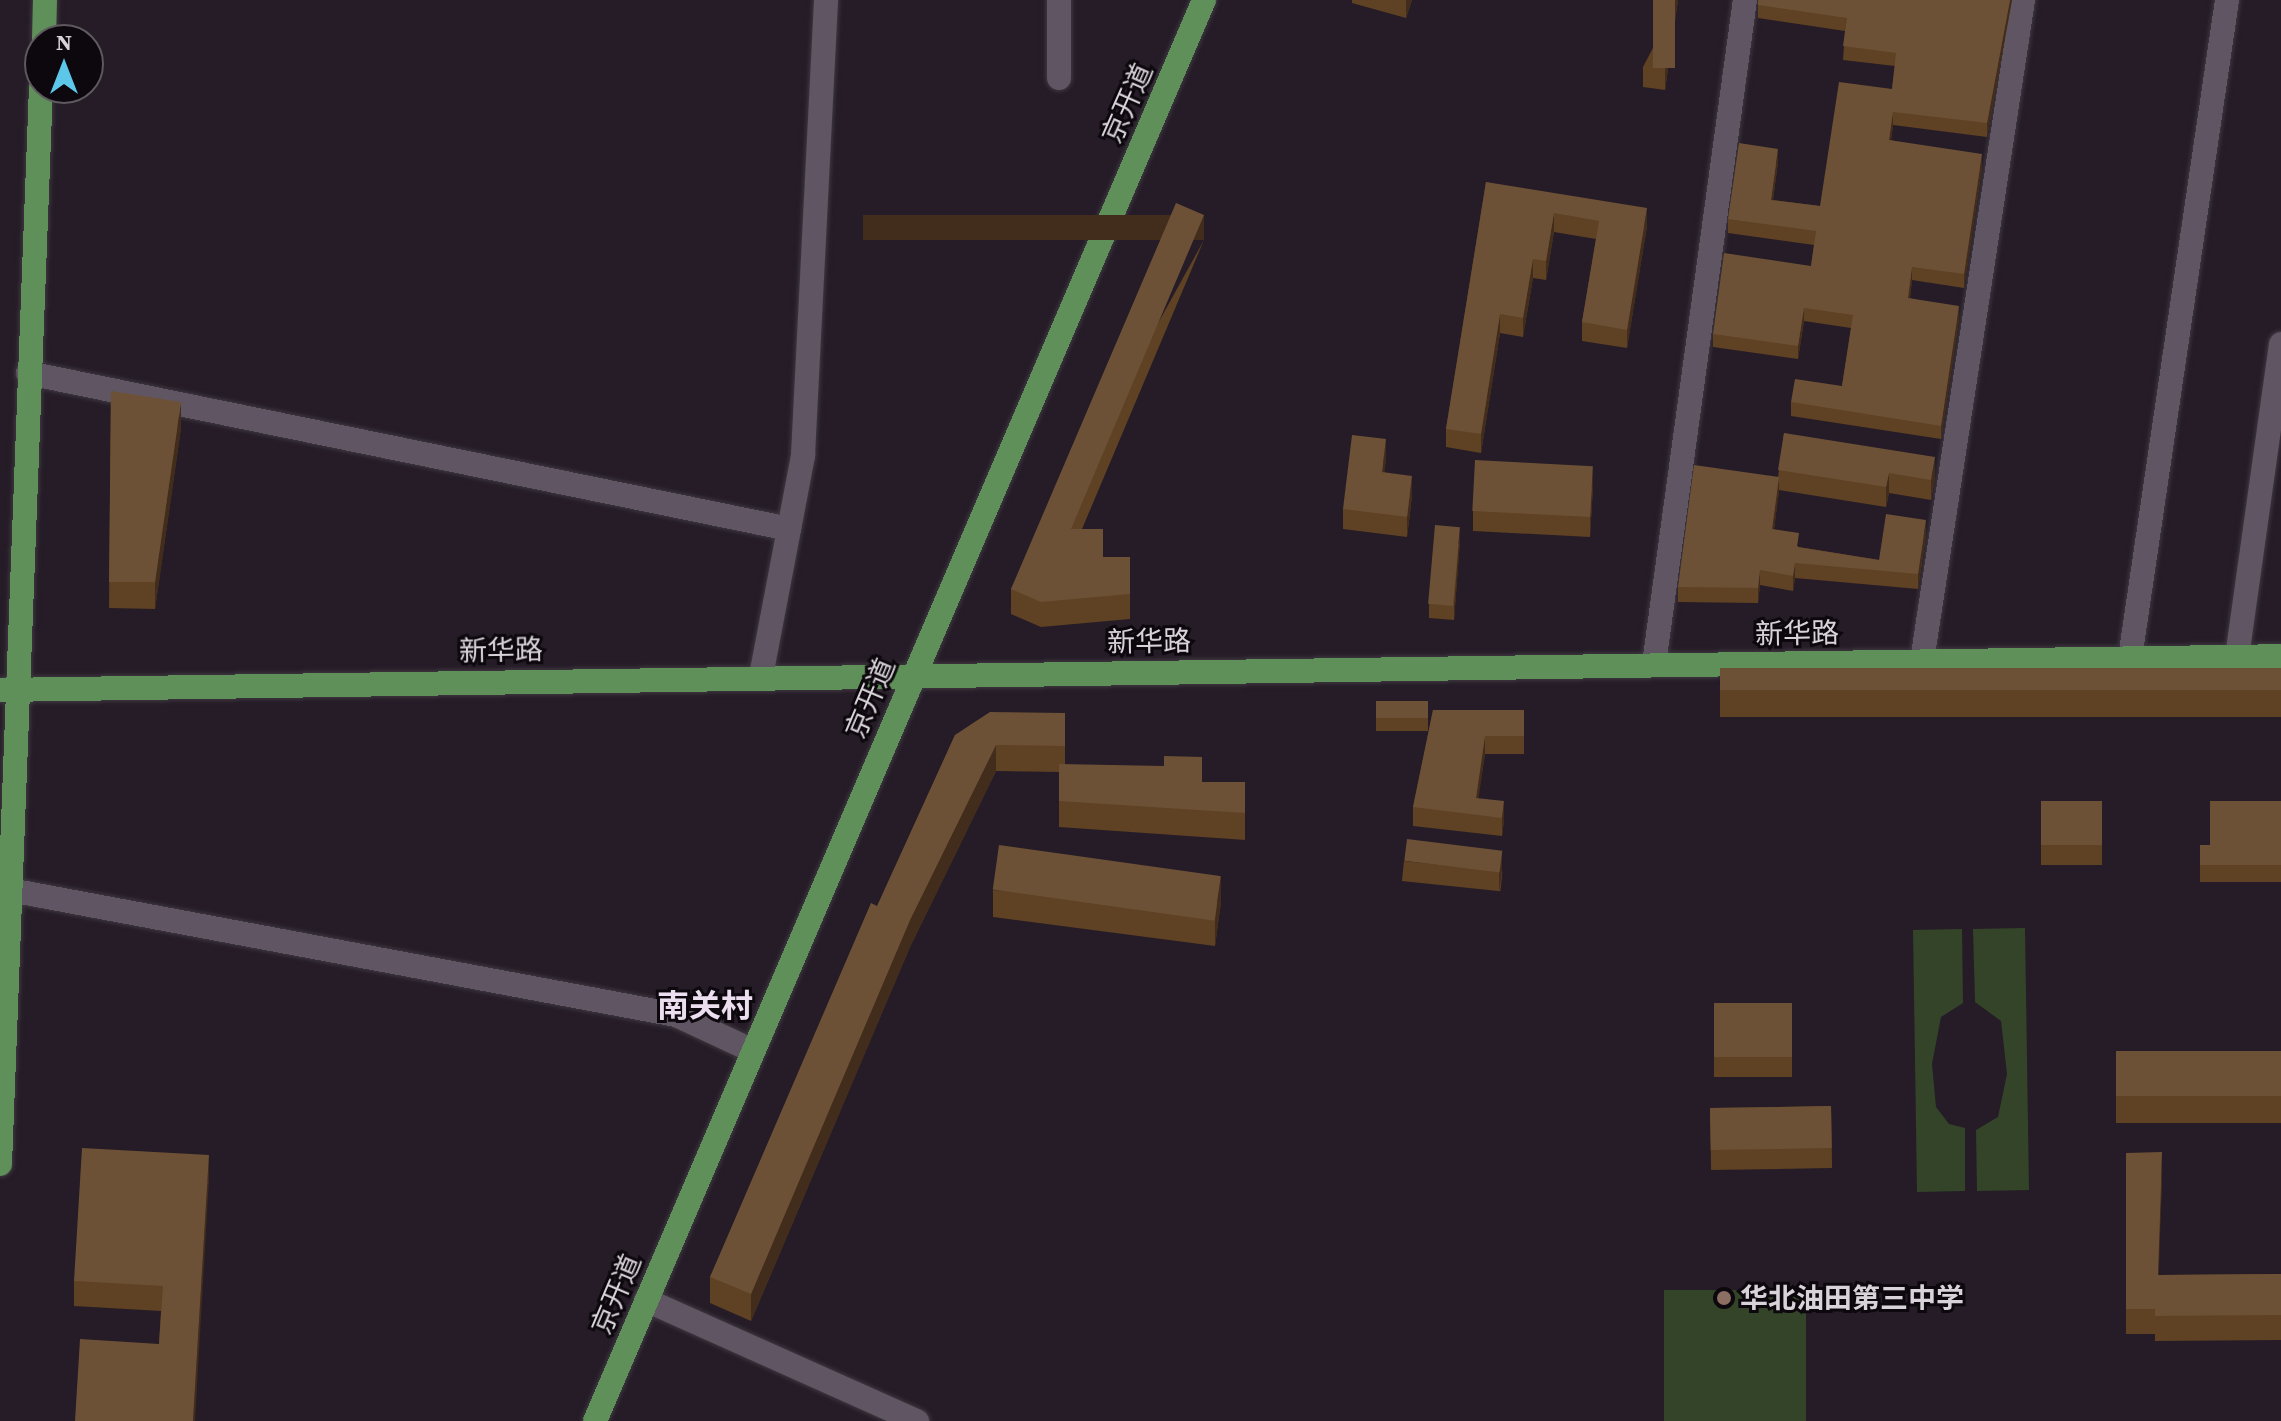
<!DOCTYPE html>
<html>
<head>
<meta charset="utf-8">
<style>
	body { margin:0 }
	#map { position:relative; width:2281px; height:1421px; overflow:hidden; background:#251c27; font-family:"Source Serif 4","Noto Sans SC",serif }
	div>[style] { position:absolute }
	.green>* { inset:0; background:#334428; transform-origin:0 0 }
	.roads { filter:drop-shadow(0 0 2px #3e3840) drop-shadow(0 0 2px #3e3840) }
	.minor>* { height:24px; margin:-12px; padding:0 12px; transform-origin:12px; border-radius:12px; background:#605663 }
	.major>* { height:24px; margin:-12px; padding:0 12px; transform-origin:12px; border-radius:12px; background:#5f9059 }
	.wall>* { inset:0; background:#5f4123; transform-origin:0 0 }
	.shaded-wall>* { inset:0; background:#422c1c; transform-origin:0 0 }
	.building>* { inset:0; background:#6c5136; transform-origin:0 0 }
	.dots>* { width:22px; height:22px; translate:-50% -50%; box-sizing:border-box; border:4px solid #0c080d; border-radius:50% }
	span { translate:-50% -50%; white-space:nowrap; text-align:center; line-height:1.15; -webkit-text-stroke:6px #0c080d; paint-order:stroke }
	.street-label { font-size:28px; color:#d8d2d9 }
	.poi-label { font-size:28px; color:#d8d2d9; font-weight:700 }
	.left { translate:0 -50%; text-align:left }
	.quarter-label { font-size:32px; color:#ebdeee; font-weight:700 }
	.north { position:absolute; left:24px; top:24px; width:80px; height:80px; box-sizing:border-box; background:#0c080d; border:2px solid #5e595f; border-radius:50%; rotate:0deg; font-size:22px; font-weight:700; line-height:32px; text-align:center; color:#d8d2d9 }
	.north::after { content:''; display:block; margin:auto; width:28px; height:36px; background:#5cc7e8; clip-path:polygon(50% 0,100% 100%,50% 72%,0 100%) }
</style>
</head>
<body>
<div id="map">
	<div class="green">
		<div style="clip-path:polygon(2025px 928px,2029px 1190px,1977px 1191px,1976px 1130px,1998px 1117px,2007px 1074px,2001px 1021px,1975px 1002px,1973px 929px)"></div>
		<div style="clip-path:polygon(1962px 929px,1963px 1003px,1941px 1017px,1932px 1064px,1936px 1107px,1949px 1124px,1965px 1128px,1965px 1191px,1917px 1192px,1913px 930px)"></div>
		<div style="left:1806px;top:1290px;width:131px;height:142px;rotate:90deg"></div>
	</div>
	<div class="roads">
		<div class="minor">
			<div style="left:1059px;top:78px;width:78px;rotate:-90deg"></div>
			<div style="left:28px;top:373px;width:777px;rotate:11.58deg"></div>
			<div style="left:2237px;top:657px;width:316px;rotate:-82deg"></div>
			<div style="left:2130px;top:658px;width:665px;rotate:-81.61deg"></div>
			<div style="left:1922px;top:661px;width:669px;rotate:-81.31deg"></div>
			<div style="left:1654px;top:664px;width:670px;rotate:-82.2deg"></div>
			<div style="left:761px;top:676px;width:225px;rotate:-79.2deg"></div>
			<div style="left:803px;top:455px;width:456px;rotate:-87.1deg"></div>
			<div style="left:10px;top:890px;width:678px;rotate:10.63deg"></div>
			<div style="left:676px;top:1015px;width:83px;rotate:25deg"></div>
			<div style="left:646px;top:1300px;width:297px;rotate:24.1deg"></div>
		</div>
		<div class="major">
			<div style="left:44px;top:40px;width:40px;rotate:-88.6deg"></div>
			<div style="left:0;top:690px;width:2281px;rotate:-0.85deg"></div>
			<div style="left:0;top:1164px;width:1077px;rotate:-87.82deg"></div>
			<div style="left:595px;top:1421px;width:1546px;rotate:-66.8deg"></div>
		</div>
	</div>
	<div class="wall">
		<div style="clip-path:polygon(1352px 0,1412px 0,1406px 18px,1352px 3px)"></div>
		<div style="clip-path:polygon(1678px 0,1665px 90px,1643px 87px,1643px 67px)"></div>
		<div style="clip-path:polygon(1758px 0,2012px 0,1987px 137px,1893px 125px,1891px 140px,1982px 168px,1964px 288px,1912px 280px,1910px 298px,1959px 319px,1941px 439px,1791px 416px,1791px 402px,1842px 386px,1851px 328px,1804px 321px,1798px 359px,1713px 347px,1713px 334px,1811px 266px,1814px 245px,1728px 233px,1728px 219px,1778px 162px,1773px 200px,1820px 206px,1892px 89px,1895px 66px,1843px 60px,1845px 31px,1758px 18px)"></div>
		<div style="clip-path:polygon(1486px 182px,1647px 226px,1627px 348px,1582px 341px,1582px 322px,1596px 239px,1554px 232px,1546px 280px,1533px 278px,1523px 337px,1500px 333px,1481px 453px,1446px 447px,1446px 429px)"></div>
		<div style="clip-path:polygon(1204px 240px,1082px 529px,1103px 557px,1130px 557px,1130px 619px,1041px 627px,1011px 614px,1011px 589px)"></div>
		<div style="clip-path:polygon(111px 391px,181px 428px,155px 609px,109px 608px)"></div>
		<div style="clip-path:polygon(1784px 433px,1935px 478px,1931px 500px,1889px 493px,1886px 507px,1779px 490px,1774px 529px,1799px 547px,1879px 560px,1926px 535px,1918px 589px,1795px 578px,1793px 591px,1760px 585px,1758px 603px,1678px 602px,1678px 587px,1778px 477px)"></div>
		<div style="clip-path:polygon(1386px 459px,1384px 472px,1412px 496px,1407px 537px,1343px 529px,1343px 509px)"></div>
		<div style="clip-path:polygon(1593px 487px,1590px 537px,1473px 531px,1473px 511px)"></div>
		<div style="clip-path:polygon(1460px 541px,1454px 620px,1429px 618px,1429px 604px)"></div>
		<div style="left:2281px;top:668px;width:49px;height:561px;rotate:90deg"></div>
		<div style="left:1376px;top:701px;width:52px;height:30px"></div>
		<div style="clip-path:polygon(1433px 710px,1524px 710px,1524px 754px,1485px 754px,1478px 798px,1504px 820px,1502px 836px,1413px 826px,1413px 807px)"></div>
		<div style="clip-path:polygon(1065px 713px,1065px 765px,1202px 782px,1245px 782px,1245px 840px,1059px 827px,1059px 772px,996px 771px,910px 947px,751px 1321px,710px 1303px,710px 1277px,955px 735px)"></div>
		<div style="left:2041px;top:801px;width:61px;height:64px"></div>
		<div style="clip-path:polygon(2281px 801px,2281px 882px,2200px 882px,2200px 845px,2210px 845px)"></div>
		<div style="left:1404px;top:861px;width:99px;height:20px;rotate:6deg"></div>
		<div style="clip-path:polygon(993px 890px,1221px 902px,1215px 946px,993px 917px)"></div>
		<div style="left:1714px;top:1003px;width:78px;height:74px"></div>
		<div style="left:2281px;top:1051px;width:72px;height:165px;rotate:90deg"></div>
		<div style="left:1831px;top:1106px;width:62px;height:121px;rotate:89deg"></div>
		<div style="clip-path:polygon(2126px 1153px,2162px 1178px,2158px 1275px,2281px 1274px,2281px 1340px,2155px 1341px,2155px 1334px,2126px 1334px)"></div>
		<div style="clip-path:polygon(209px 1180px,159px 1344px,161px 1311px,74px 1306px,74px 1281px)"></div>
	</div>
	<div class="shaded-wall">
		<div style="clip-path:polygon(1406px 0,1412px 0,1406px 18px)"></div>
		<div style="clip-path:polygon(1675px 0,1678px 0,1665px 90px,1665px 70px)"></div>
		<div style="clip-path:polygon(2010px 0,2012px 0,1987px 137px,1987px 123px)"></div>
		<div style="clip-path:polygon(1893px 112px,1893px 125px,1889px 154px,1889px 140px)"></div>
		<div style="clip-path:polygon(1778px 149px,1778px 162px,1771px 213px,1771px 200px)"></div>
		<div style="clip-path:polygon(1982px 154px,1982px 168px,1964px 288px,1964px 274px)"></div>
		<div style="clip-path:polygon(1647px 208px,1647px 226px,1627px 348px,1627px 330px)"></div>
		<div style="clip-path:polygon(1554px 213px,1554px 232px,1546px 280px,1546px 261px)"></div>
		<div style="left:1204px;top:215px;width:25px;height:341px;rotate:90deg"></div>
		<div style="clip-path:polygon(1533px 259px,1533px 278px,1523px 337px,1523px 318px)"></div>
		<div style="clip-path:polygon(1912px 267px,1912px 280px,1908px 312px,1908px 298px)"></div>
		<div style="clip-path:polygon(1959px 306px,1959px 319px,1941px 439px,1941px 426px)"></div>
		<div style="clip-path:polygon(1804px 308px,1804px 321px,1798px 359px,1798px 346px)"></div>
		<div style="clip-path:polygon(1500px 314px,1500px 333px,1481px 453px,1481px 434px)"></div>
		<div style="clip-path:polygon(181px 402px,181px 428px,155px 609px,155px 582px)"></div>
		<div style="clip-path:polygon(1386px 439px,1386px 459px,1382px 492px,1382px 472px)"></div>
		<div style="clip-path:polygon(1935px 457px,1935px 478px,1931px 500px,1931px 480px)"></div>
		<div style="clip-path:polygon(1593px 467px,1593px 487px,1590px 537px,1590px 517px)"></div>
		<div style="clip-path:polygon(1889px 473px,1889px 493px,1886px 507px,1886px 487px)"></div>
		<div style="clip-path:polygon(1412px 476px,1412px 496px,1407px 537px,1407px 517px)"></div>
		<div style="clip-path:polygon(1779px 477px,1779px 492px,1772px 544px,1772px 529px)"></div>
		<div style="clip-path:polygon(1926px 520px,1926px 535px,1918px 589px,1918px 574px)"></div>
		<div style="clip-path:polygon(1460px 527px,1460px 541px,1454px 620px,1454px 606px)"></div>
		<div style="clip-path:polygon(1795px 563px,1795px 578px,1793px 591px,1793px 576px)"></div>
		<div style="clip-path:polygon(1760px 570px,1760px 585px,1758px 603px,1758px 588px)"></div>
		<div style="clip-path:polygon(1485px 736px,1485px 754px,1476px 816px,1476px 798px)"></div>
		<div style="clip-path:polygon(996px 745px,996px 771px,910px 947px,751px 1321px,751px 1294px,910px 920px)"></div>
		<div style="clip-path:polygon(1504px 801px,1504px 820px,1502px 836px,1502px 818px)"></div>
		<div style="clip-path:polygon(1502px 850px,1502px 871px,1499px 893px,1499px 873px)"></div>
		<div style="clip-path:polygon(1221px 875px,1221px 902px,1215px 946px,1215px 920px)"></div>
		<div style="clip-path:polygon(2162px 1152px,2162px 1178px,2158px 1300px,2158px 1275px)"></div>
		<div style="clip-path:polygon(209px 1155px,209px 1180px,195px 1421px,193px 1421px)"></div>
	</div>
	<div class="building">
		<div style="left:1653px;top:0;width:22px;height:68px"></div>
		<div style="clip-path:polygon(1758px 0,2010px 0,1987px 123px,1893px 112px,1889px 140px,1982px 154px,1964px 274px,1912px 267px,1908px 298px,1959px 306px,1941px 426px,1791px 402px,1795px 379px,1842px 386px,1853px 315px,1804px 308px,1798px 346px,1713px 334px,1724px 253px,1811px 266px,1816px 231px,1728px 219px,1739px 143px,1778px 149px,1771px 200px,1820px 206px,1839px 82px,1892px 89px,1896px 53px,1843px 46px,1847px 18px,1758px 5px)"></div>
		<div style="clip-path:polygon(1486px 182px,1647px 208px,1627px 330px,1582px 322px,1599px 221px,1554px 213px,1546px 261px,1533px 259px,1523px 318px,1500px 314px,1481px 434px,1446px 429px)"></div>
		<div style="clip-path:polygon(1176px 203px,1204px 215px,1071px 529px,1103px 529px,1103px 557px,1130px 557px,1130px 594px,1041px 602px,1011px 589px)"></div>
		<div style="clip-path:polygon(111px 391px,181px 402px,155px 582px,109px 582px)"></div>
		<div style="clip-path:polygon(1784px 433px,1935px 457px,1931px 480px,1889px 473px,1886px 487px,1778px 470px)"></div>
		<div style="clip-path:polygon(1352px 435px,1386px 439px,1382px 472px,1412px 476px,1407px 517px,1343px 509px)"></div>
		<div style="left:1475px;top:460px;width:118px;height:51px;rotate:3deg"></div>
		<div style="clip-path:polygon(1694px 465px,1779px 477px,1772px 529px,1799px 533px,1797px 547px,1879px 560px,1886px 514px,1926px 520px,1918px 574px,1795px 563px,1793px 576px,1760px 570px,1758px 588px,1678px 587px)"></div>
		<div style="left:1435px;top:525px;width:25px;height:79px;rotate:5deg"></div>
		<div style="left:2281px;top:668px;width:22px;height:561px;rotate:90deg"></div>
		<div style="left:1376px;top:701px;width:52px;height:17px"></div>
		<div style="clip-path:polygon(1433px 710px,1524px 710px,1524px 736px,1485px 736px,1476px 798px,1504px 801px,1502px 818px,1413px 807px)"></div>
		<div style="clip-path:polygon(990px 712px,1065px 713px,1065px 746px,996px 745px,910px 920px,751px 1294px,710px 1277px,871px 903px,877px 906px,955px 735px)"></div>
		<div style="clip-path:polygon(1164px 756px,1202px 757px,1202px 782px,1245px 782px,1245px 813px,1059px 801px,1059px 764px,1164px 766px)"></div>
		<div style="left:2041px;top:801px;width:61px;height:44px"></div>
		<div style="clip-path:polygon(2210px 801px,2281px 801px,2281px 865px,2200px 865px,2200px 845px,2210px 845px)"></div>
		<div style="left:1407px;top:839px;width:96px;height:22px;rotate:7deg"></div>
		<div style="left:999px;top:845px;width:224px;height:45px;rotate:8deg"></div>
		<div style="left:1714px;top:1003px;width:78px;height:54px"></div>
		<div style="left:2281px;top:1051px;width:45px;height:165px;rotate:90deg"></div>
		<div style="left:1831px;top:1106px;width:42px;height:121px;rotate:89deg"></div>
		<div style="clip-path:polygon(82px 1148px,209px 1155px,193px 1421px,75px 1421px,80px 1339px,159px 1344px,163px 1286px,74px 1281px)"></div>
		<div style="clip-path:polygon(2162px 1152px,2158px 1275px,2281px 1274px,2281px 1315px,2155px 1316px,2155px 1309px,2126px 1309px,2126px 1153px)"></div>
	</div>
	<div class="dots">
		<div style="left:1724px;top:1298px;background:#8d6e63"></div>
	</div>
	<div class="street-label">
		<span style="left:1127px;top:103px;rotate:-66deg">京开道</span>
		<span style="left:1797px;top:633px;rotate:-1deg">新华路</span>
		<span style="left:1149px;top:641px;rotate:-1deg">新华路</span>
		<span style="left:501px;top:650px;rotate:-1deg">新华路</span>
		<span style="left:870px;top:698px;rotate:-67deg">京开道</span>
		<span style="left:616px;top:1294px;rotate:-67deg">京开道</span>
	</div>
	<div class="poi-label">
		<span class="left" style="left:1740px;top:1298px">华北油田第三中学</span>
	</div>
	<div class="quarter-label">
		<span style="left:705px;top:1006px">南关村</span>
	</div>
	<div class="north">N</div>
</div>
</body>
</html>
